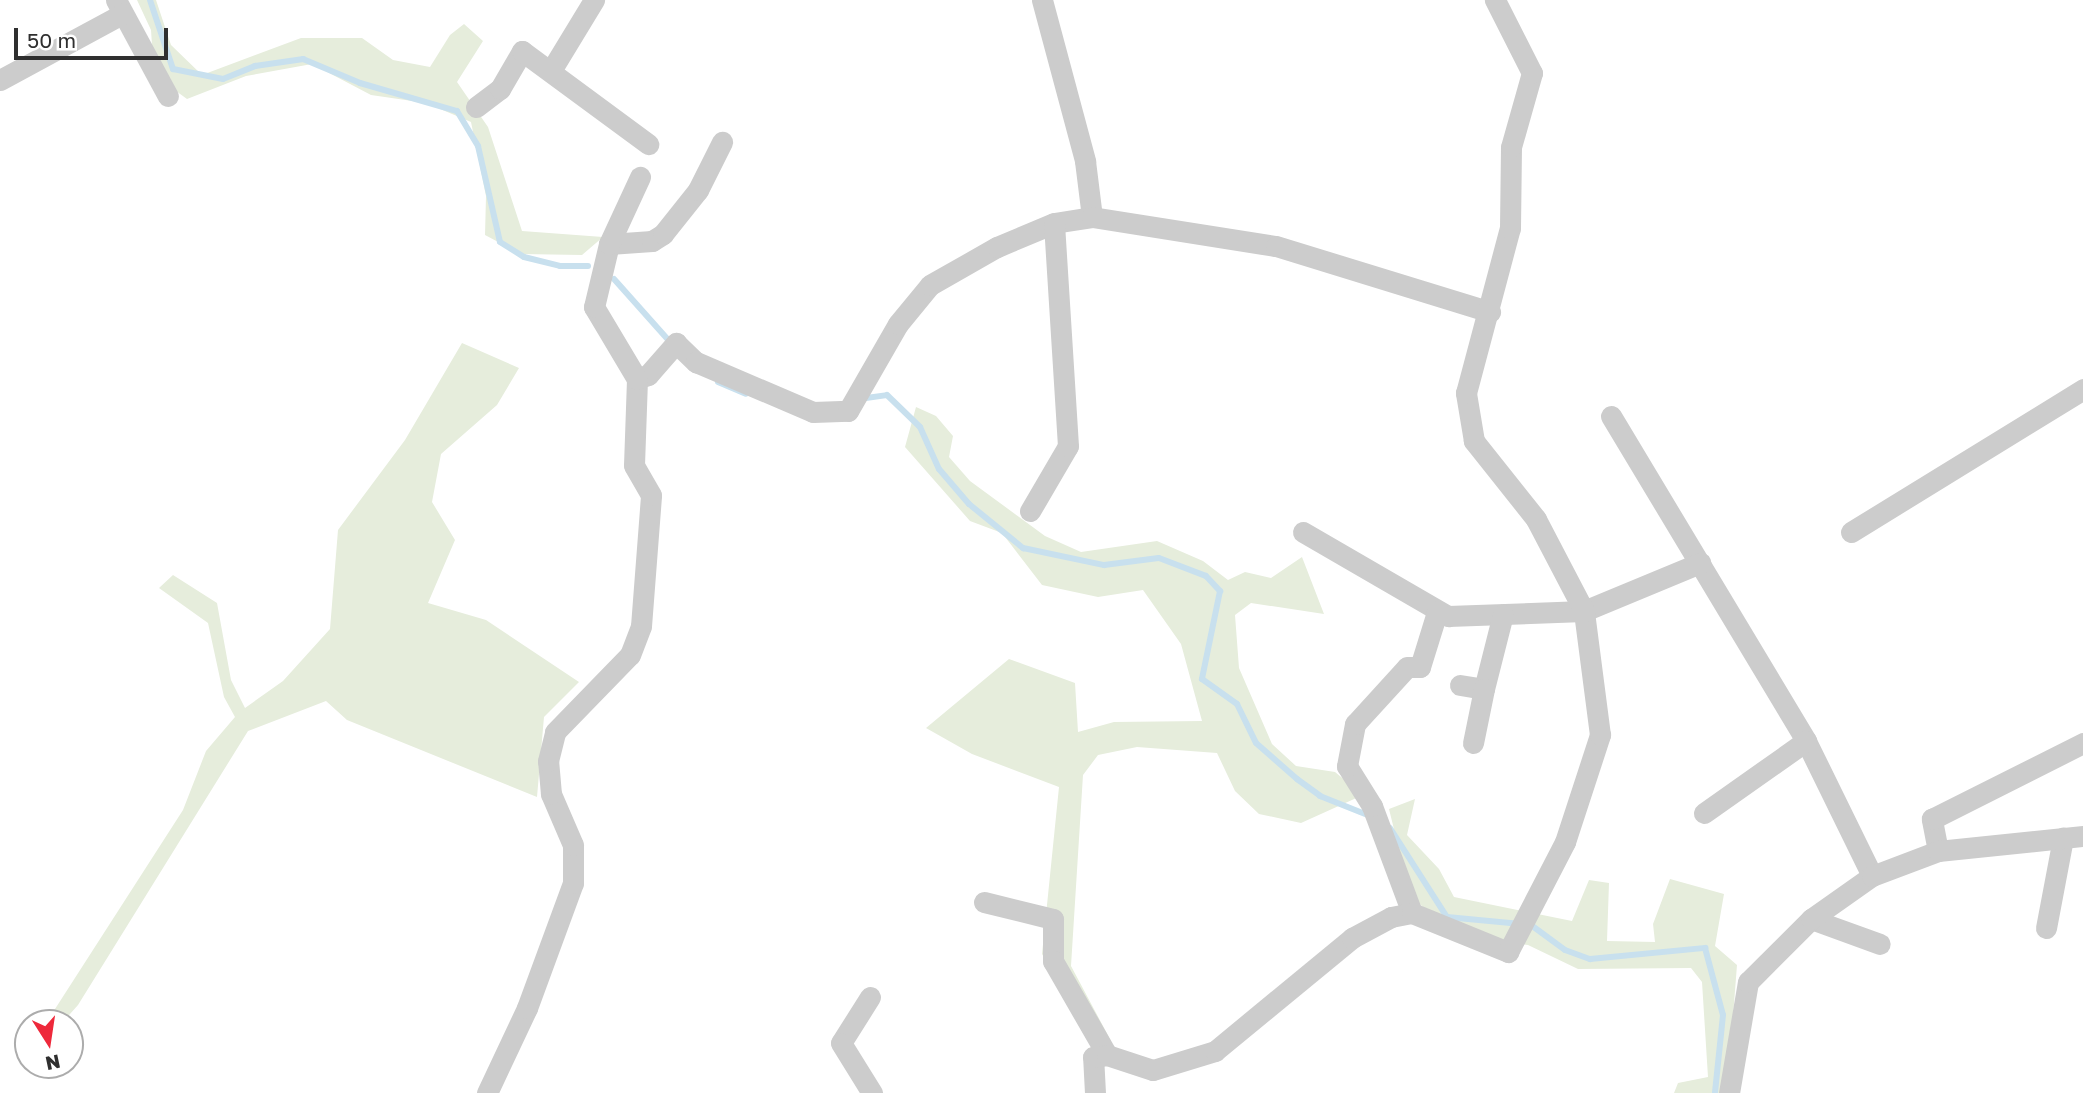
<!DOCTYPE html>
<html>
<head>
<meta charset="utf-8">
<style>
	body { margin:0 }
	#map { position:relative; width:2083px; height:1093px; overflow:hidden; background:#fff; font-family:"Golos Text",sans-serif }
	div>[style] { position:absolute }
	.green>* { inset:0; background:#e6eddc }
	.stream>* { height:6px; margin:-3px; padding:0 3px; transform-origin:3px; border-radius:3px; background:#c8e0ee }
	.minor>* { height:21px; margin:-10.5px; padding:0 10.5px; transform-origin:10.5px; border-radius:10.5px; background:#ccc }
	span { translate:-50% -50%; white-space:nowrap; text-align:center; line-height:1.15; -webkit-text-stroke:7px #fff; paint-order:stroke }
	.north { position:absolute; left:14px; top:1009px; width:70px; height:70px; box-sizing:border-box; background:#fff; border:2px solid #acacac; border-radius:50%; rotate:168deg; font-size:19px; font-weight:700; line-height:28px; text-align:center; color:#2f2f2f }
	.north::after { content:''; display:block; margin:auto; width:24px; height:32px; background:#ee293b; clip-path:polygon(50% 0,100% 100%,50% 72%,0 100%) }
	.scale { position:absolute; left:14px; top:28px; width:154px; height:32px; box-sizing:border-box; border:4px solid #2f2f2f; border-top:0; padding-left:9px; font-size:21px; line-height:24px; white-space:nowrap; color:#2f2f2f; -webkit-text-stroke:5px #fff; paint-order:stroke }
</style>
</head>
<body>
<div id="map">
	<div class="green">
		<div style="clip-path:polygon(137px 0,156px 0,171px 45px,202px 75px,301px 38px,362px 38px,393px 60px,430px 67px,450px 35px,464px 24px,483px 41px,457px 82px,488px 127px,522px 231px,603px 237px,582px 255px,521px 254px,485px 235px,486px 196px,471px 122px,426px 103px,371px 95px,312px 64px,246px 76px,187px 99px,154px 75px,151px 30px)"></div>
		<div style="clip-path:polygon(462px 343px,519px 368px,497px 405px,441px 454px,432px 502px,455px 540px,428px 603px,486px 620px,579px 682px,544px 717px,537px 797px,347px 720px,326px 701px,248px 731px,78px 1005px,62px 1023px,46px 1023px,183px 810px,206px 751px,235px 717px,224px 697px,208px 623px,159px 588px,173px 575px,217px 603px,231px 680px,245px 708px,283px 681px,330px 629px,338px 530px,405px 440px)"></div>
		<div style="clip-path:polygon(916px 407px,936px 416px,953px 436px,949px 457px,970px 481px,1045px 536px,1081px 552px,1157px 541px,1203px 561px,1228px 580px,1245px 572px,1271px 578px,1302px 557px,1324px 614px,1251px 603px,1235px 615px,1239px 668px,1272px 744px,1296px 766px,1335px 772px,1363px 795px,1301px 823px,1259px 814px,1235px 791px,1217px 753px,1137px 747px,1098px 755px,1083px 775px,1071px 966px,1111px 1041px,1092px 1041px,1042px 954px,1059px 787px,972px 754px,926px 728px,1009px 659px,1075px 683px,1078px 732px,1114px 722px,1202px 721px,1181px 644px,1143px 590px,1098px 597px,1042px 585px,1002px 533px,970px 521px,905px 447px)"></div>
		<div style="clip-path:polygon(1415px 799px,1407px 835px,1439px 869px,1454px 897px,1572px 921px,1589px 880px,1609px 883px,1607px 941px,1655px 942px,1653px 924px,1670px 879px,1724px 894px,1715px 946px,1737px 965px,1727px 1093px,1674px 1093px,1678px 1083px,1708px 1077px,1702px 982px,1691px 968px,1578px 969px,1528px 945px,1465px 937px,1411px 898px,1389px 809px)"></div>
	</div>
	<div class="stream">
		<div style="left:150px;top:0;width:73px;rotate:71.6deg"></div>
		<div style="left:173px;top:69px;width:51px;rotate:11.3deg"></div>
		<div style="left:223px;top:79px;width:35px;rotate:-22deg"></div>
		<div style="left:255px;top:66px;width:49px;rotate:-8.3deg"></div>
		<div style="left:303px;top:59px;width:62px;rotate:22.8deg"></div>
		<div style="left:360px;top:83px;width:101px;rotate:16.1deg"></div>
		<div style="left:457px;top:111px;width:41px;rotate:59deg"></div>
		<div style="left:478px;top:146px;width:98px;rotate:77.1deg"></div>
		<div style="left:500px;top:242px;width:28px;rotate:32deg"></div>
		<div style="left:524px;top:257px;width:37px;rotate:14deg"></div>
		<div style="left:560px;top:266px;width:28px"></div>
		<div style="left:614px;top:279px;width:87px;rotate:48.3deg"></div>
		<div style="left:718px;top:382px;width:30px;rotate:23deg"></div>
		<div style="left:859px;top:399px;width:28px;rotate:-8deg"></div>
		<div style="left:887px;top:395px;width:46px;rotate:44.1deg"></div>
		<div style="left:920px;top:427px;width:46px;rotate:65.7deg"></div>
		<div style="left:939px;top:469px;width:46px;rotate:49.4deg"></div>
		<div style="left:969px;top:504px;width:70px;rotate:39.2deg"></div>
		<div style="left:1023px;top:548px;width:83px;rotate:11.9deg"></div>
		<div style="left:1104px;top:565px;width:55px;rotate:-7.3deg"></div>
		<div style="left:1159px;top:558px;width:50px;rotate:21deg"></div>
		<div style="left:1206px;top:576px;width:21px;rotate:47deg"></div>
		<div style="left:1220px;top:591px;width:90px;rotate:101.6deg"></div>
		<div style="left:1202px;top:679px;width:43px;rotate:35.5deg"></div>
		<div style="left:1237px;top:704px;width:43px;rotate:64deg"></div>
		<div style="left:1256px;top:743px;width:55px;rotate:41.3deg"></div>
		<div style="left:1297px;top:779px;width:29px;rotate:36deg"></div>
		<div style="left:1320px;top:796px;width:54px;rotate:21.8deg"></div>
		<div style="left:1390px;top:828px;width:106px;rotate:57.4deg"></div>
		<div style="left:1447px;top:917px;width:84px;rotate:5.4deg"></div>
		<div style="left:1531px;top:925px;width:42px;rotate:36.3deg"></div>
		<div style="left:1565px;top:950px;width:27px;rotate:20deg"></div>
		<div style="left:1590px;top:959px;width:116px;rotate:-5.5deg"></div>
		<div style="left:1705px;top:948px;width:69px;rotate:75deg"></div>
		<div style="left:1723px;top:1015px;width:78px;rotate:95.9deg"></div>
	</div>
	<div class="minor">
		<div style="left:116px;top:0;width:109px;rotate:61.6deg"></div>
		<div style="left:1042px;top:0;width:167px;rotate:75deg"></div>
		<div style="left:1085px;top:161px;width:56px;rotate:82.9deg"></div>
		<div style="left:552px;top:69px;width:81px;rotate:-58.7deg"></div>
		<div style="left:0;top:80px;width:139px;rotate:-28.4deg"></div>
		<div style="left:476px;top:107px;width:30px;rotate:-37deg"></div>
		<div style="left:500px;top:89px;width:44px;rotate:-59.9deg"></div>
		<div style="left:522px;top:51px;width:157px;rotate:36.4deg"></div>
		<div style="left:609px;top:244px;width:43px;rotate:-4deg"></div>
		<div style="left:652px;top:241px;width:13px;rotate:-32deg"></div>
		<div style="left:663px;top:234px;width:56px;rotate:-51.5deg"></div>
		<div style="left:698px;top:190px;width:54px;rotate:-63.4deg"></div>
		<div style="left:637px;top:379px;width:12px;rotate:-20deg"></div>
		<div style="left:648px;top:375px;width:43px;rotate:-48.8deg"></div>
		<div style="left:676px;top:343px;width:28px;rotate:44deg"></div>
		<div style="left:696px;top:362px;width:127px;rotate:23.1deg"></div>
		<div style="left:813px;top:412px;width:35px;rotate:-2deg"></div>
		<div style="left:848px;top:411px;width:100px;rotate:-60.1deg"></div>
		<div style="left:898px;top:324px;width:50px;rotate:-50.6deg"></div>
		<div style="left:930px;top:285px;width:77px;rotate:-29.6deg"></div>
		<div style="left:997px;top:247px;width:62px;rotate:-22.8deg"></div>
		<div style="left:1054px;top:223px;width:38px;rotate:-9deg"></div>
		<div style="left:1092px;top:217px;width:186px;rotate:9deg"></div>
		<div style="left:1276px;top:246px;width:224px;rotate:17.1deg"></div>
		<div style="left:1611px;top:416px;width:379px;rotate:59deg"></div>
		<div style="left:1806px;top:741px;width:150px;rotate:63.9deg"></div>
		<div style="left:1030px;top:511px;width:75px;rotate:-59.7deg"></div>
		<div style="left:1068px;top:446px;width:223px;rotate:-93.6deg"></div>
		<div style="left:1303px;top:532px;width:168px;rotate:30.1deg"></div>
		<div style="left:1448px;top:616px;width:136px;rotate:-2.1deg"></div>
		<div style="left:1584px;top:611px;width:126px;rotate:-22.5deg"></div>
		<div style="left:1851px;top:532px;width:273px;rotate:-31.6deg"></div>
		<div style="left:1460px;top:685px;width:24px;rotate:9deg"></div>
		<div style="left:1484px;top:689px;width:77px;rotate:-75.8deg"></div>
		<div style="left:1473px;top:743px;width:55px;rotate:-78.5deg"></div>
		<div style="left:1704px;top:813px;width:125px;rotate:-35.2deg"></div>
		<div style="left:1938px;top:851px;width:33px;rotate:-101deg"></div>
		<div style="left:1932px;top:819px;width:169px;rotate:-26.7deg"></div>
		<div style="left:984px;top:902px;width:71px;rotate:13.8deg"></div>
		<div style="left:1053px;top:919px;width:42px;rotate:90deg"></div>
		<div style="left:1053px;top:961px;width:108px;rotate:60.1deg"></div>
		<div style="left:1412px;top:913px;width:114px;rotate:-110.5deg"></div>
		<div style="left:1372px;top:806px;width:47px;rotate:-122deg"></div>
		<div style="left:1347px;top:766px;width:43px;rotate:-79.2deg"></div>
		<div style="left:1355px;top:724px;width:77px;rotate:-47.6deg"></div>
		<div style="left:1407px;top:667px;width:13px"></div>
		<div style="left:1420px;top:667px;width:58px;rotate:-72.8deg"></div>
		<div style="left:1811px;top:919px;width:73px;rotate:19.9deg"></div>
		<div style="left:2046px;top:928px;width:92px;rotate:-79.3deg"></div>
		<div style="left:870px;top:997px;width:54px;rotate:122.2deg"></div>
		<div style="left:841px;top:1043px;width:59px;rotate:58.2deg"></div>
		<div style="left:487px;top:1093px;width:94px;rotate:-64.8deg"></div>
		<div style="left:527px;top:1008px;width:133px;rotate:-69.8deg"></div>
		<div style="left:573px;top:883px;width:38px;rotate:-90deg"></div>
		<div style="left:573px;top:845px;width:56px;rotate:-113.3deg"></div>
		<div style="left:551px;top:794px;width:33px;rotate:-95deg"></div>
		<div style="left:548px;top:761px;width:30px;rotate:-76deg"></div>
		<div style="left:555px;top:732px;width:107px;rotate:-45.8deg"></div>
		<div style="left:630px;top:655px;width:31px;rotate:-69deg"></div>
		<div style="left:641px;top:626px;width:131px;rotate:-85.6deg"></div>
		<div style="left:651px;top:495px;width:34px;rotate:-120deg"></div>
		<div style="left:634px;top:465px;width:86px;rotate:-88deg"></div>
		<div style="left:637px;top:379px;width:84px;rotate:-120.8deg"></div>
		<div style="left:594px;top:307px;width:65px;rotate:-76.6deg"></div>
		<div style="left:609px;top:244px;width:74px;rotate:-65.2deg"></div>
		<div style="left:1095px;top:1093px;width:36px;rotate:-93deg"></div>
		<div style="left:1093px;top:1057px;width:14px;rotate:-8deg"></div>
		<div style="left:1107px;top:1055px;width:48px;rotate:18.1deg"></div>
		<div style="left:1153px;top:1070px;width:65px;rotate:-17deg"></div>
		<div style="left:1215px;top:1051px;width:178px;rotate:-39.5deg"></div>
		<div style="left:1352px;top:938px;width:44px;rotate:-28.3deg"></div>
		<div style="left:1391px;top:917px;width:21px;rotate:-11deg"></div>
		<div style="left:1412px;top:913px;width:104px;rotate:22.1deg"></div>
		<div style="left:1508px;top:952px;width:124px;rotate:-62.6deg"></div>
		<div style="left:1565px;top:842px;width:113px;rotate:-71.9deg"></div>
		<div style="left:1600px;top:735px;width:125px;rotate:-97.4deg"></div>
		<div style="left:1584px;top:611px;width:104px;rotate:-117.6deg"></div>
		<div style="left:1536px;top:519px;width:100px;rotate:-128.5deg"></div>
		<div style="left:1474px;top:441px;width:49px;rotate:-99.5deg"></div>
		<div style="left:1466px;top:393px;width:171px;rotate:-75.1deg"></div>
		<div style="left:1510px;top:228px;width:81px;rotate:-89.3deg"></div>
		<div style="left:1511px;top:147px;width:77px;rotate:-74.2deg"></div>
		<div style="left:1532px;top:73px;width:82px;rotate:-116.9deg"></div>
		<div style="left:1729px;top:1093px;width:113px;rotate:-80.3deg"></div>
		<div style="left:1748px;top:982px;width:89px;rotate:-45deg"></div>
		<div style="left:1811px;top:919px;width:75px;rotate:-35.2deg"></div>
		<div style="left:1872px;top:876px;width:71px;rotate:-20.7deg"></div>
		<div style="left:1938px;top:851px;width:146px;rotate:-5.9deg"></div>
	</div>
	<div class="north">N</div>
	<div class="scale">50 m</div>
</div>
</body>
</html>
